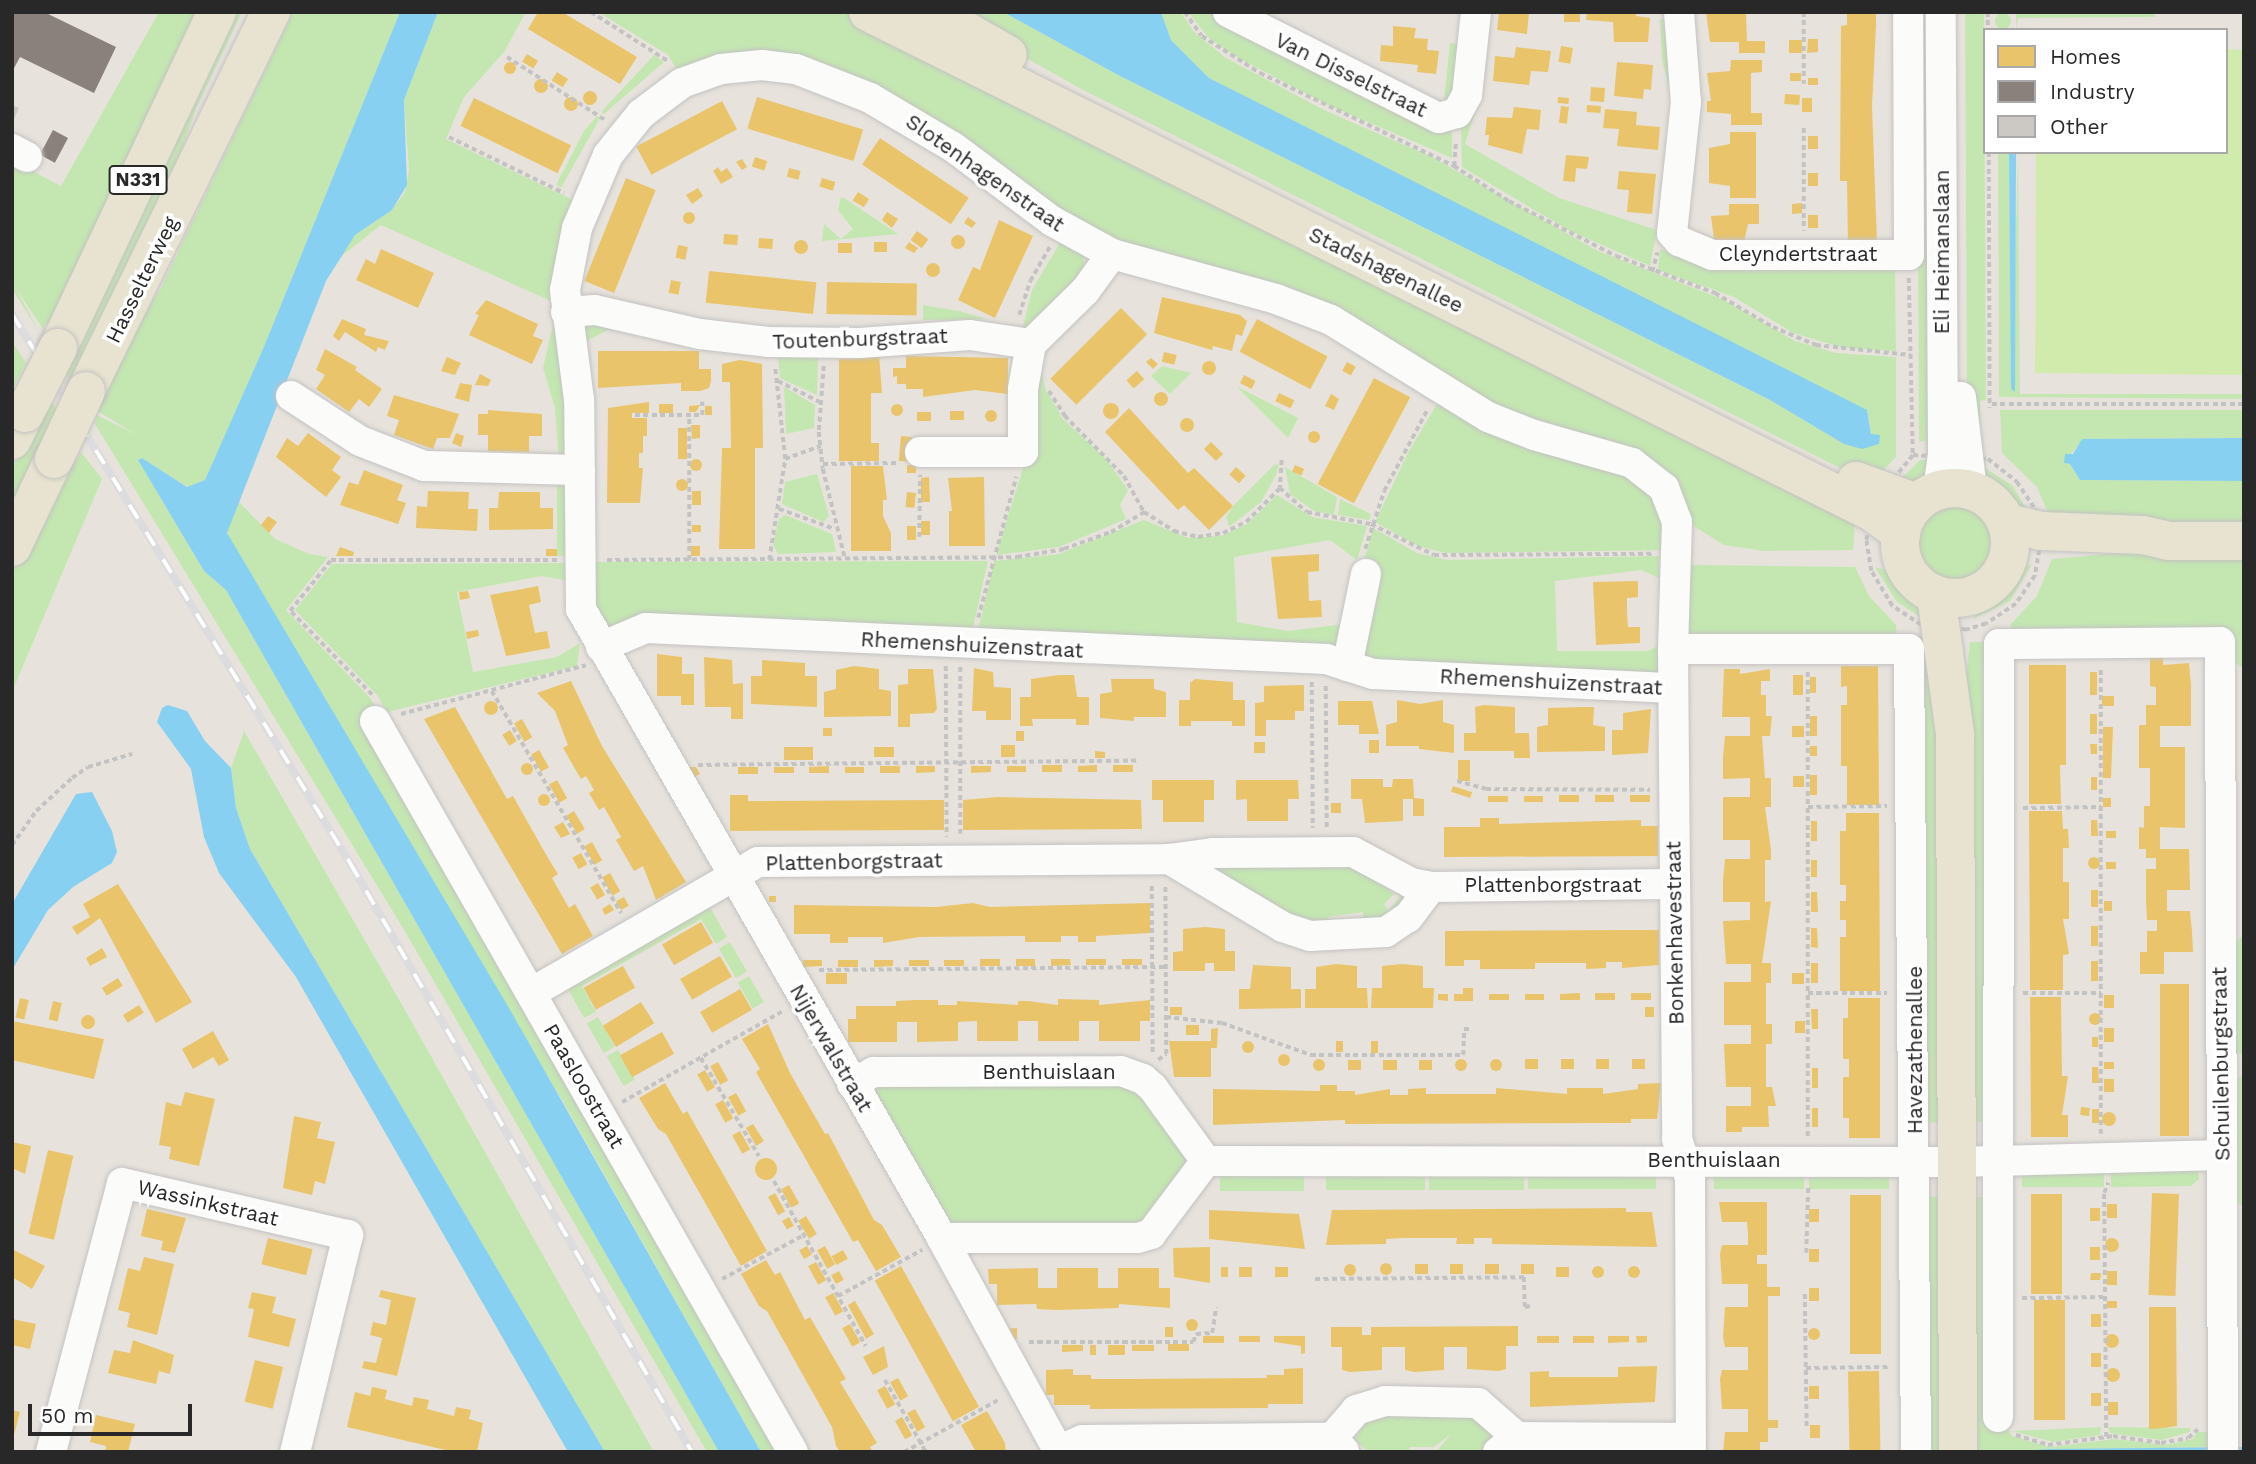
<!DOCTYPE html>
<html>
<head>
<meta charset="utf-8">
<style>
	body { margin:0 }
	#map { position:relative; width:2256px; height:1464px; overflow:hidden; background:#e7e3dc; font-family:"Work Sans",sans-serif }
	div>[style] { position:absolute }
	.green>* { inset:0; background:#c4e7b1; transform-origin:0 0 }
	.round { border-radius:50% }
	.pitch>* { inset:0; background:#d1ebad }
	.water>* { inset:0; background:#87d0f2 }
	.homes>* { inset:0; background:#e9c46a; transform-origin:0 0 }
	.industry>* { inset:0; background:#8a817c; transform-origin:0 0 }
	.building>* { inset:0; background:#ccc9c4 }
	.path>* { height:3.5px; margin-top:-1.75px; transform-origin:0; background:repeating-linear-gradient(90deg,#c4c3c3 0 5px,transparent 0 8.5px) }
	.roads { filter:drop-shadow(0 0 2px #c4c2c3) drop-shadow(0 0 2px #c4c2c3) }
	.minor>* { height:30px; margin:-15px; padding:0 15px; transform-origin:15px; border-radius:15px; background:#fbfbfa }
	.major>* { height:38px; margin:-19px; padding:0 19px; transform-origin:19px; border-radius:19px; background:#e8e3d0 }
	.major>.ring { margin:-19px; padding:0; box-sizing:content-box; background:none; border:38px solid #e8e3d0; border-radius:50% }
	.rail>* { height:8px; margin-top:-4px; transform-origin:0; background:repeating-linear-gradient(90deg,#fff 0 16px,#dcdbde 0 32px); box-sizing:border-box; border-block:2px solid #dcdbde }
	.bridges { filter:drop-shadow(0 0 2px #c3c2bf) drop-shadow(0 0 2px #c3c2bf) }
	.major-bridge>* { height:38px; margin:-19px; padding:0 19px; transform-origin:19px; border-radius:19px; background:#e8e3d0 }
	span { translate:-50% -50%; white-space:nowrap; text-align:center; line-height:1.15; -webkit-text-stroke:7px #fff; paint-order:stroke }
	.shield-label span { padding:2px 5px; background:#fff; border:2px solid; border-radius:5px; -webkit-text-stroke-width:0 }
	.shield-label { font-size:19px; color:#282828; font-weight:700 }
	.street-label { font-size:21px; color:#282828 }
	.frame { position:absolute; inset:0; border:14px solid #282828; pointer-events:none }
	.legend { position:absolute; left:1983px; top:28px; width:245px; height:126px; box-sizing:border-box; background:#fff; border:2px solid #a9a9a9; margin:0; padding:9px 12px; list-style:none; font-size:21px; color:#282828 }
	.legend li { display:flex; align-items:center; gap:14px; height:35px }
	.legend b { width:35px; border:2px solid #a9a9a9 }
	.scale { position:absolute; left:28px; top:1404px; width:164px; height:32px; box-sizing:border-box; border:4px solid #282828; border-top:0; padding-left:9px; font-size:21px; line-height:24px; white-space:nowrap; color:#282828; -webkit-text-stroke:5px #fff; paint-order:stroke }
</style>
</head>
<body>
<div id="map">
	<div class="green">
		<div style="clip-path:polygon(159px 12px,204px 12px,50px 328px,46px 322px,43px 329px,15px 287px,40px 333px,12px 289px,12px 160px,61px 186px)"></div>
		<div style="clip-path:polygon(230px 12px,242px 12px,196px 109px,157px 217px,71px 381px,65px 372px)"></div>
		<div style="clip-path:polygon(293px 12px,400px 12px,263px 349px,205px 480px,188px 487px,142px 458px,138px 460px,204px 571px,226px 590px,719px 1452px,707px 1452px,403px 928px,95px 424px,97px 415px,137px 435px,99px 412px,103px 384px,161px 288px)"></div>
		<div style="clip-path:polygon(438px 12px,526px 12px,504px 52px,464px 97px,446px 139px,577px 202px,553px 302px,381px 225px,338px 259px,355px 235px,392px 210px,405px 192px,409px 170px,404px 100px)"></div>
		<div style="clip-path:polygon(598px 12px,853px 12px,1856px 512px,1853px 550px,1764px 551px,1724px 545px,1695px 527px,1649px 457px,1524px 418px,1146px 259px,1034px 199px,1039px 192px,1033px 187px,1027px 195px,971px 142px,877px 86px,809px 58px,760px 51px,707px 58px,709px 65px,681px 76px,668px 55px)"></div>
		<div style="clip-path:polygon(945px 12px,1003px 12px,1118px 75px,1770px 400px,1844px 444px,1871px 434px,1869px 419px,1209px 78px,1171px 40px,1161px 12px,1181px 12px,1194px 32px,1226px 58px,1324px 110px,1432px 157px,1598px 251px,1722px 299px,1795px 341px,1836px 353px,1896px 357px,1896px 457px,1872px 482px,1838px 467px,1083px 90px)"></div>
		<div style="clip-path:polygon(1188px 12px,1219px 12px,1452px 131px,1452px 158px,1326px 104px,1233px 55px,1208px 37px)"></div>
		<div style="clip-path:polygon(1965px 12px,1983px 12px,1984px 16px,1986px 400px,1980px 401px,1980px 443px,1967px 402px)"></div>
		<div style="clip-path:polygon(2016px 12px,2155px 12px,2155px 17px,2018px 18px,2016px 30px)"></div>
		<div class="round" style="left:1995px;top:13px;width:16px;height:16px"></div>
		<div style="clip-path:polygon(1917px 16px,1936px 16px,1935px 443px,1919px 441px,1918px 239px,1924px 239px,1923px 19px)"></div>
		<div style="clip-path:polygon(1660px 19px,1668px 20px,1674px 91px,1670px 91px,1662px 60px)"></div>
		<div style="clip-path:polygon(1450px 43px,1461px 44px,1458px 93px,1443px 109px)"></div>
		<div style="clip-path:polygon(654px 55px,664px 62px,604px 114px,601px 112px)"></div>
		<div style="clip-path:polygon(1474px 115px,1465px 144px,1559px 198px,1657px 230px,1650px 266px,1570px 231px,1462px 167px,1461px 128px)"></div>
		<div style="clip-path:polygon(597px 116px,600px 118px,561px 188px,556px 185px,584px 131px)"></div>
		<div style="clip-path:polygon(1998px 152px,2009px 152px,2012px 391px,2018px 152px,2020px 394px,2244px 394px,2244px 399px,1999px 397px)"></div>
		<div style="clip-path:polygon(841px 197px,844px 198px,898px 234px,822px 241px,824px 224px,841px 239px,853px 229px,838px 210px)"></div>
		<div style="clip-path:polygon(1064px 236px,1084px 255px,1084px 274px,1021px 334px,1032px 290px)"></div>
		<div style="clip-path:polygon(1660px 249px,1705px 267px,1895px 268px,1896px 351px,1844px 348px,1793px 333px,1734px 297px,1658px 270px)"></div>
		<div style="clip-path:polygon(923px 305px,959px 311px,987px 319px,923px 320px)"></div>
		<div style="clip-path:polygon(554px 320px,571px 448px,559px 461px,555px 408px,543px 368px)"></div>
		<div style="clip-path:polygon(583px 325px,617px 325px,585px 342px)"></div>
		<div style="clip-path:polygon(12px 341px,26px 363px,14px 387px,12px 386px)"></div>
		<div style="clip-path:polygon(778px 357px,818px 358px,817px 395px,780px 378px)"></div>
		<div style="clip-path:polygon(1162px 366px,1191px 373px,1170px 394px,1151px 376px)"></div>
		<div style="clip-path:polygon(1040px 369px,1046px 390px,1063px 419px,1107px 460px,1128px 490px,1120px 505px,1126px 519px,1059px 547px,996px 555px,1030px 446px)"></div>
		<div style="clip-path:polygon(1236px 386px,1298px 418px,1288px 438px)"></div>
		<div style="clip-path:polygon(784px 387px,815px 405px,814px 428px,786px 434px)"></div>
		<div style="clip-path:polygon(1440px 399px,1621px 466px,1658px 491px,1667px 550px,1446px 553px,1418px 546px,1375px 522px,1408px 453px)"></div>
		<div style="clip-path:polygon(51px 401px,57px 410px,12px 520px,12px 467px)"></div>
		<div style="clip-path:polygon(2000px 410px,2244px 410px,2244px 438px,2083px 439px,2064px 463px,2070px 464px,2080px 480px,2244px 481px,2244px 529px,2052px 522px,2037px 487px,2002px 453px)"></div>
		<div style="clip-path:polygon(81px 452px,102px 479px,12px 692px,12px 573px,51px 491px,62px 476px,66px 481px)"></div>
		<div style="clip-path:polygon(1920px 460px,1933px 460px,1923px 482px,1895px 485px)"></div>
		<div style="clip-path:polygon(1977px 463px,2012px 485px,2032px 518px,2008px 506px,1983px 480px)"></div>
		<div style="clip-path:polygon(1275px 464px,1279px 465px,1276px 475px,1261px 502px,1229px 527px,1226px 517px,1233px 506px)"></div>
		<div style="clip-path:polygon(1285px 467px,1337px 497px,1334px 515px,1314px 511px,1290px 494px)"></div>
		<div style="clip-path:polygon(817px 474px,829px 516px,823px 522px,782px 504px,785px 482px)"></div>
		<div style="clip-path:polygon(557px 482px,566px 488px,573px 556px,557px 556px)"></div>
		<div style="clip-path:polygon(1277px 495px,1312px 517px,1367px 526px,1357px 560px,1330px 540px,1234px 557px,1237px 622px,1288px 631px,1344px 624px,1336px 644px,977px 636px,994px 561px,1059px 554px,1144px 520px,1188px 538px,1221px 536px,1247px 524px)"></div>
		<div style="clip-path:polygon(1340px 499px,1371px 514px,1369px 520px,1338px 515px)"></div>
		<div style="clip-path:polygon(238px 501px,275px 539px,309px 554px,328px 557px,286px 610px,371px 699px,784px 1452px,761px 1452px,569px 1112px,228px 539px,228px 522px)"></div>
		<div class="round" style="left:1914px;top:503px;width:78px;height:78px"></div>
		<div style="clip-path:polygon(785px 515px,832px 534px,836px 552px,778px 554px,773px 544px,779px 519px)"></div>
		<div style="clip-path:polygon(1373px 528px,1417px 553px,1447px 560px,1659px 556px,1659px 578px,1641px 570px,1555px 581px,1557px 651px,1648px 651px,1659px 645px,1659px 675px,1418px 661px,1371px 665px,1358px 651px,1362px 568px)"></div>
		<div style="clip-path:polygon(2129px 552px,2244px 553px,2244px 669px,2228px 658px,2011px 637px,2011px 624px,2037px 596px,2052px 559px)"></div>
		<div style="clip-path:polygon(988px 561px,971px 636px,611px 632px,595px 627px,584px 562px)"></div>
		<div style="clip-path:polygon(565px 563px,565px 580px,541px 576px,457px 592px,473px 672px,557px 657px,580px 643px,577px 666px,387px 712px,378px 696px,295px 610px,332px 564px)"></div>
		<div style="clip-path:polygon(2032px 564px,2010px 601px,1973px 619px,1984px 600px,2019px 569px)"></div>
		<div style="clip-path:polygon(1690px 565px,1855px 567px,1869px 596px,1896px 625px,1897px 643px,1687px 643px)"></div>
		<div style="clip-path:polygon(1875px 567px,1892px 572px,1920px 600px,1925px 620px,1897px 602px)"></div>
		<div style="clip-path:polygon(1970px 642px,1989px 642px,1989px 667px,1983px 668px,1985px 1118px,1991px 1122px,1968px 1122px,1966px 678px)"></div>
		<div style="clip-path:polygon(1919px 643px,1935px 643px,1942px 1122px,1920px 1123px,1926px 1119px,1924px 671px)"></div>
		<div style="clip-path:polygon(244px 731px,401px 1003px,654px 1452px,605px 1452px,250px 849px,236px 808px,231px 768px)"></div>
		<div style="clip-path:polygon(evenodd,1357px 859px,1410px 894px,1409px 904px,1380px 926px,1294px 925px,1208px 869px,1214px 860px,1357px 859px,1382px 880px,1400px 896px,1388px 911px,1384px 904px,1394px 894px,1380px 883px,1382px 880px,1357px 859px,1363px 912px,1363px 922px,1328px 920px,1328px 917px,1363px 912px)"></div>
		<div style="clip-path:polygon(707px 902px,727px 937px,716px 944px,701px 919px,582px 986px,596px 1012px,584px 1018px,565px 984px)"></div>
		<div style="clip-path:polygon(2244px 935px,2244px 1057px,2233px 1049px,2234px 943px)"></div>
		<div style="left:730px;top:942px;width:34px;height:13px;rotate:60deg"></div>
		<div style="left:749px;top:976px;width:30px;height:13px;rotate:60deg"></div>
		<div style="left:598px;top:1017px;width:34px;height:13px;rotate:60deg"></div>
		<div style="left:618px;top:1050px;width:34px;height:13px;rotate:60deg"></div>
		<div style="clip-path:polygon(2244px 1074px,2244px 1207px,2236px 1202px,2233px 1082px)"></div>
		<div style="clip-path:polygon(1133px 1081px,1189px 1157px,1152px 1224px,949px 1230px,869px 1085px)"></div>
		<div style="left:1809px;top:1167px;width:80px;height:22px"></div>
		<div style="clip-path:polygon(1713px 1168px,1804px 1176px,1804px 1189px,1714px 1189px)"></div>
		<div style="left:2104px;top:1171px;width:16px;height:82px;rotate:90deg"></div>
		<div style="clip-path:polygon(2111px 1171px,2198px 1171px,2199px 1179px,2191px 1186px,2111px 1187px)"></div>
		<div style="left:1656px;top:1173px;width:16px;height:128px;rotate:90deg"></div>
		<div style="left:1425px;top:1174px;width:16px;height:99px;rotate:90deg"></div>
		<div style="left:1524px;top:1174px;width:16px;height:95px;rotate:90deg"></div>
		<div style="left:1304px;top:1175px;width:16px;height:84px;rotate:90deg"></div>
		<div style="clip-path:polygon(1920px 1197px,1942px 1197px,1946px 1452px,1928px 1452px)"></div>
		<div style="clip-path:polygon(1968px 1197px,1991px 1197px,1992px 1428px,2008px 1429px,2012px 1436px,2050px 1447px,2114px 1439px,2166px 1445px,2193px 1439px,2197px 1432px,2212px 1432px,2212px 1447px,1968px 1452px)"></div>
		<div style="clip-path:polygon(1470px 1412px,1490px 1428px,1491px 1436px,1481px 1452px,1436px 1452px,1451px 1434px,1434px 1447px,1410px 1447px,1409px 1452px,1368px 1452px,1355px 1439px,1371px 1414px)"></div>
		<div style="clip-path:polygon(2101px 1427px,2100px 1435px,2053px 1442px,2013px 1431px)"></div>
		<div style="clip-path:polygon(2108px 1427px,2190px 1428px,2190px 1432px,2161px 1440px,2110px 1433px)"></div>
	</div>
	<div class="pitch">
		<div style="clip-path:polygon(2226px 49px,2244px 50px,2244px 375px,2035px 373px,2036px 152px,2226px 152px)"></div>
	</div>
	<div class="water">
		<div style="clip-path:polygon(400px 12px,438px 12px,404px 100px,407px 185px,392px 210px,355px 235px,326px 281px,227px 533px,509px 1008px,761px 1452px,719px 1452px,226px 590px,204px 571px,138px 460px,142px 458px,187px 487px,205px 480px,263px 349px)"></div>
		<div style="clip-path:polygon(1003px 12px,1161px 12px,1171px 40px,1209px 78px,1867px 410px,1871px 434px,1880px 435px,1879px 444px,1862px 449px,1844px 444px,1770px 400px,1118px 75px)"></div>
		<div style="clip-path:polygon(2009px 152px,2016px 152px,2015px 392px,2011px 389px)"></div>
		<div style="clip-path:polygon(2244px 438px,2244px 481px,2080px 480px,2070px 464px,2064px 463px,2065px 454px,2073px 454px,2082px 439px)"></div>
		<div style="clip-path:polygon(168px 705px,187px 711px,205px 741px,231px 768px,236px 808px,250px 849px,605px 1452px,568px 1452px,296px 977px,219px 873px,204px 837px,191px 769px,157px 722px,162px 708px)"></div>
		<div style="clip-path:polygon(92px 792px,112px 831px,117px 852px,112px 863px,73px 887px,48px 910px,12px 970px,12px 904px,76px 794px)"></div>
		<div style="clip-path:polygon(2244px 1447px,2244px 1452px,2012px 1452px,2047px 1449px)"></div>
	</div>
	<div class="homes">
		<div style="clip-path:polygon(538px 12px,562px 12px,637px 57px,620px 84px,528px 29px)"></div>
		<div style="clip-path:polygon(1499px 12px,1529px 12px,1527px 34px,1497px 30px)"></div>
		<div style="left:1564px;top:12px;width:16px;height:10px"></div>
		<div style="clip-path:polygon(1587px 12px,1637px 12px,1636px 16px,1650px 18px,1648px 42px,1614px 42px,1613px 22px,1586px 20px)"></div>
		<div style="clip-path:polygon(1706px 12px,1746px 12px,1747px 41px,1765px 41px,1765px 53px,1739px 53px,1739px 42px,1710px 42px)"></div>
		<div style="clip-path:polygon(1847px 12px,1876px 12px,1876px 26px,1872px 106px,1877px 243px,1848px 247px,1847px 181px,1840px 181px,1841px 26px,1847px 25px)"></div>
		<div style="clip-path:polygon(1393px 26px,1416px 28px,1414px 38px,1428px 39px,1427px 50px,1439px 51px,1436px 74px,1417px 72px,1418px 65px,1380px 61px,1381px 45px,1393px 46px)"></div>
		<div style="clip-path:polygon(1808px 39px,1818px 39px,1818px 52px,1807px 53px)"></div>
		<div style="left:1789px;top:40px;width:13px;height:13px"></div>
		<div style="left:1561px;top:46px;width:12px;height:16px;rotate:9deg"></div>
		<div style="clip-path:polygon(1516px 47px,1551px 51px,1548px 72px,1531px 71px,1529px 85px,1493px 81px,1495px 56px,1514px 58px)"></div>
		<div style="left:527px;top:54px;width:13px;height:9px;rotate:32deg"></div>
		<div style="clip-path:polygon(1731px 60px,1762px 60px,1762px 72px,1751px 73px,1751px 113px,1762px 113px,1762px 125px,1731px 125px,1731px 114px,1707px 112px,1707px 101px,1711px 101px,1707px 73px,1730px 71px)"></div>
		<div class="round" style="left:504px;top:62px;width:12px;height:12px"></div>
		<div style="clip-path:polygon(1617px 62px,1653px 65px,1651px 90px,1644px 89px,1643px 99px,1614px 96px)"></div>
		<div style="left:557px;top:72px;width:13px;height:10px;rotate:32deg"></div>
		<div style="left:1790px;top:73px;width:11px;height:8px"></div>
		<div style="left:1818px;top:78px;width:7px;height:10px;rotate:90deg"></div>
		<div class="round" style="left:534px;top:79px;width:14px;height:14px"></div>
		<div style="left:1591px;top:87px;width:14px;height:14px;rotate:4deg"></div>
		<div class="round" style="left:583px;top:91px;width:14px;height:14px"></div>
		<div style="left:1785px;top:94px;width:15px;height:10px;rotate:4deg"></div>
		<div style="left:757px;top:97px;width:111px;height:33px;rotate:17deg"></div>
		<div style="left:1558px;top:97px;width:11px;height:6px;rotate:5deg"></div>
		<div class="round" style="left:564px;top:97px;width:14px;height:14px"></div>
		<div style="left:474px;top:98px;width:108px;height:31px;rotate:26deg"></div>
		<div style="left:1802px;top:98px;width:10px;height:14px"></div>
		<div style="left:722px;top:101px;width:32px;height:97px;rotate:62deg"></div>
		<div style="left:1587px;top:105px;width:14px;height:7px;rotate:4deg"></div>
		<div style="left:1561px;top:106px;width:8px;height:17px;rotate:7deg"></div>
		<div style="clip-path:polygon(1514px 107px,1541px 110px,1539px 130px,1527px 129px,1522px 154px,1488px 145px,1489px 135px,1485px 135px,1487px 117px,1512px 118px)"></div>
		<div style="clip-path:polygon(1605px 109px,1637px 112px,1636px 125px,1660px 127px,1658px 150px,1617px 146px,1619px 129px,1603px 128px)"></div>
		<div style="clip-path:polygon(1730px 132px,1756px 132px,1756px 198px,1730px 198px,1730px 186px,1709px 183px,1709px 148px,1730px 144px)"></div>
		<div style="left:1808px;top:136px;width:10px;height:13px"></div>
		<div style="left:880px;top:138px;width:107px;height:32px;rotate:34deg"></div>
		<div style="clip-path:polygon(1566px 155px,1589px 157px,1587px 169px,1576px 168px,1575px 182px,1563px 181px)"></div>
		<div style="left:755px;top:157px;width:13px;height:10px;rotate:18deg"></div>
		<div style="clip-path:polygon(742px 159px,747px 167px,742px 170px,736px 162px)"></div>
		<div style="clip-path:polygon(718px 167px,721px 172px,727px 168px,733px 177px,721px 184px,713px 171px)"></div>
		<div style="left:789px;top:168px;width:12px;height:9px;rotate:14deg"></div>
		<div style="clip-path:polygon(1619px 171px,1656px 174px,1652px 214px,1627px 212px,1629px 190px,1617px 189px)"></div>
		<div style="left:1808px;top:173px;width:10px;height:13px"></div>
		<div style="left:626px;top:178px;width:32px;height:111px;rotate:22deg"></div>
		<div style="left:822px;top:178px;width:14px;height:9px;rotate:17deg"></div>
		<div style="clip-path:polygon(698px 188px,703px 196px,692px 204px,686px 195px)"></div>
		<div style="left:858px;top:192px;width:13px;height:10px;rotate:32deg"></div>
		<div style="clip-path:polygon(1802px 203px,1802px 213px,1792px 214px,1792px 204px)"></div>
		<div style="clip-path:polygon(1729px 204px,1759px 204px,1759px 224px,1748px 224px,1744px 242px,1714px 239px,1711px 216px,1729px 215px)"></div>
		<div class="round" style="left:683px;top:212px;width:12px;height:12px"></div>
		<div style="clip-path:polygon(887px 212px,898px 219px,892px 228px,882px 220px)"></div>
		<div style="left:1808px;top:215px;width:10px;height:13px"></div>
		<div style="clip-path:polygon(968px 217px,976px 223px,972px 228px,964px 223px)"></div>
		<div style="clip-path:polygon(999px 220px,1033px 236px,995px 318px,958px 300px,973px 267px,980px 270px)"></div>
		<div style="left:917px;top:231px;width:14px;height:11px;rotate:36deg"></div>
		<div style="left:724px;top:234px;width:14px;height:10px;rotate:4deg"></div>
		<div class="round" style="left:951px;top:235px;width:14px;height:14px"></div>
		<div style="left:759px;top:238px;width:14px;height:10px;rotate:4deg"></div>
		<div class="round" style="left:794px;top:240px;width:14px;height:14px"></div>
		<div style="left:874px;top:242px;width:13px;height:10px"></div>
		<div style="clip-path:polygon(909px 242px,918px 248px,914px 253px,905px 248px)"></div>
		<div style="left:852px;top:243px;width:10px;height:14px;rotate:90deg"></div>
		<div style="left:678px;top:245px;width:10px;height:13px;rotate:11deg"></div>
		<div style="clip-path:polygon(381px 249px,434px 273px,418px 308px,356px 280px,366px 259px,375px 264px)"></div>
		<div class="round" style="left:926px;top:263px;width:14px;height:14px"></div>
		<div style="left:709px;top:271px;width:108px;height:32px;rotate:6deg"></div>
		<div style="left:671px;top:280px;width:10px;height:13px;rotate:11deg"></div>
		<div style="left:827px;top:282px;width:90px;height:32px;rotate:1deg"></div>
		<div style="clip-path:polygon(1162px 297px,1240px 315px,1247px 321px,1242px 336px,1236px 334px,1232px 351px,1213px 346px,1212px 350px,1154px 333px)"></div>
		<div style="clip-path:polygon(486px 300px,538px 324px,533px 336px,543px 340px,532px 364px,469px 335px,479px 315px,475px 314px)"></div>
		<div style="left:1121px;top:308px;width:37px;height:100px;rotate:45deg"></div>
		<div style="clip-path:polygon(342px 319px,366px 329px,364px 335px,389px 341px,385px 350px,378px 347px,376px 352px,345px 332px,339px 341px,333px 336px)"></div>
		<div style="left:1257px;top:319px;width:80px;height:37px;rotate:28deg"></div>
		<div style="clip-path:polygon(325px 349px,357px 367px,355px 370px,382px 389px,369px 407px,359px 399px,349px 412px,316px 389px,325px 375px,316px 370px)"></div>
		<div style="clip-path:polygon(598px 351px,699px 351px,699px 369px,711px 369px,711px 381px,709px 388px,700px 391px,681px 391px,681px 383px,598px 388px)"></div>
		<div style="left:1164px;top:352px;width:13px;height:10px;rotate:13deg"></div>
		<div style="clip-path:polygon(859px 355px,879px 355px,882px 393px,871px 393px,871px 443px,879px 443px,879px 461px,839px 461px,839px 359px,859px 359px)"></div>
		<div style="clip-path:polygon(906px 356px,1008px 358px,1008px 394px,975px 390px,923px 397px,923px 389px,906px 389px,906px 384px,897px 384px,897px 376px,893px 377px,893px 368px,906px 368px)"></div>
		<div style="clip-path:polygon(447px 357px,461px 363px,455px 375px,441px 371px)"></div>
		<div style="clip-path:polygon(1151px 358px,1158px 364px,1153px 369px,1146px 362px)"></div>
		<div style="clip-path:polygon(740px 360px,762px 364px,763px 448px,755px 448px,755px 549px,719px 549px,722px 448px,731px 448px,730px 382px,722px 382px,722px 364px)"></div>
		<div class="round" style="left:1202px;top:361px;width:14px;height:14px"></div>
		<div style="left:1347px;top:362px;width:10px;height:10px;rotate:29deg"></div>
		<div style="left:1137px;top:371px;width:11px;height:14px;rotate:49deg"></div>
		<div style="clip-path:polygon(480px 374px,491px 380px,488px 386px,475px 385px)"></div>
		<div style="left:1244px;top:375px;width:13px;height:9px;rotate:27deg"></div>
		<div style="left:1374px;top:378px;width:41px;height:120px;rotate:28deg"></div>
		<div style="clip-path:polygon(460px 383px,472px 385px,469px 402px,455px 398px)"></div>
		<div class="round" style="left:1154px;top:392px;width:14px;height:14px"></div>
		<div style="left:1279px;top:393px;width:17px;height:9px;rotate:25deg"></div>
		<div style="clip-path:polygon(1331px 394px,1339px 399px,1334px 410px,1325px 406px)"></div>
		<div style="clip-path:polygon(394px 395px,459px 414px,450px 438px,437px 438px,433px 449px,394px 435px,399px 420px,387px 416px)"></div>
		<div style="clip-path:polygon(649px 402px,649px 413px,632px 413px,632px 418px,647px 418px,647px 436px,643px 436px,643px 453px,639px 453px,639px 468px,643px 468px,640px 503px,607px 503px,608px 408px)"></div>
		<div class="round" style="left:1103px;top:403px;width:16px;height:16px"></div>
		<div class="round" style="left:891px;top:404px;width:12px;height:12px"></div>
		<div style="left:659px;top:404px;width:14px;height:9px"></div>
		<div style="clip-path:polygon(700px 405px,696px 412px,689px 412px,689px 406px)"></div>
		<div style="left:705px;top:406px;width:7px;height:9px"></div>
		<div style="clip-path:polygon(1129px 408px,1188px 473px,1194px 468px,1233px 506px,1209px 530px,1184px 505px,1178px 510px,1105px 432px)"></div>
		<div class="round" style="left:985px;top:410px;width:12px;height:12px"></div>
		<div style="clip-path:polygon(488px 410px,542px 414px,542px 436px,529px 436px,529px 452px,488px 451px,488px 435px,478px 435px,478px 414px,488px 414px)"></div>
		<div style="left:964px;top:411px;width:9px;height:14px;rotate:90deg"></div>
		<div style="left:917px;top:412px;width:14px;height:9px"></div>
		<div class="round" style="left:1180px;top:418px;width:14px;height:14px"></div>
		<div style="clip-path:polygon(691px 425px,700px 425px,700px 438px,692px 439px)"></div>
		<div style="left:678px;top:428px;width:9px;height:31px"></div>
		<div class="round" style="left:1308px;top:431px;width:12px;height:12px"></div>
		<div style="clip-path:polygon(308px 433px,341px 457px,332px 470px,341px 477px,326px 497px,276px 457px,287px 438px,298px 446px)"></div>
		<div style="clip-path:polygon(456px 433px,464px 436px,461px 447px,452px 443px)"></div>
		<div style="left:901px;top:436px;width:11px;height:25px;rotate:5deg"></div>
		<div style="left:1211px;top:442px;width:17px;height:10px;rotate:45deg"></div>
		<div class="round" style="left:690px;top:459px;width:12px;height:12px"></div>
		<div style="left:907px;top:465px;width:9px;height:8px"></div>
		<div style="left:1295px;top:465px;width:10px;height:7px;rotate:24deg"></div>
		<div style="clip-path:polygon(851px 466px,883px 466px,887px 500px,883px 500px,883px 516px,891px 533px,891px 551px,851px 551px)"></div>
		<div style="left:1236px;top:467px;width:13px;height:10px;rotate:42deg"></div>
		<div style="clip-path:polygon(364px 470px,403px 485px,397px 500px,406px 503px,398px 524px,340px 505px,349px 482px,358px 485px)"></div>
		<div style="clip-path:polygon(929px 477px,930px 502px,921px 502px,921px 478px)"></div>
		<div style="clip-path:polygon(984px 477px,985px 546px,949px 546px,949px 511px,952px 511px,948px 478px)"></div>
		<div class="round" style="left:676px;top:479px;width:12px;height:12px"></div>
		<div style="clip-path:polygon(428px 491px,469px 492px,468px 509px,478px 509px,477px 531px,416px 528px,417px 506px,427px 507px)"></div>
		<div style="left:692px;top:491px;width:9px;height:14px"></div>
		<div style="clip-path:polygon(499px 492px,540px 492px,540px 508px,553px 508px,553px 529px,489px 530px,489px 508px,498px 508px)"></div>
		<div style="left:907px;top:492px;width:9px;height:15px;rotate:6deg"></div>
		<div style="clip-path:polygon(268px 516px,277px 522px,269px 533px,261px 525px)"></div>
		<div style="left:921px;top:521px;width:9px;height:14px"></div>
		<div style="left:692px;top:525px;width:9px;height:7px"></div>
		<div style="left:907px;top:526px;width:9px;height:14px"></div>
		<div style="left:691px;top:546px;width:9px;height:10px"></div>
		<div style="clip-path:polygon(340px 547px,354px 552px,353px 556px,336px 556px)"></div>
		<div style="left:546px;top:549px;width:11px;height:7px"></div>
		<div style="clip-path:polygon(1319px 554px,1319px 571px,1308px 572px,1309px 601px,1321px 600px,1322px 617px,1278px 619px,1271px 557px)"></div>
		<div style="clip-path:polygon(1638px 581px,1638px 597px,1627px 598px,1627px 612px,1628px 627px,1640px 627px,1640px 643px,1596px 645px,1593px 582px)"></div>
		<div style="clip-path:polygon(538px 586px,541px 602px,529px 605px,535px 633px,547px 631px,550px 648px,506px 656px,490px 595px)"></div>
		<div style="clip-path:polygon(468px 591px,470px 598px,460px 600px,459px 592px)"></div>
		<div style="clip-path:polygon(478px 630px,479px 636px,467px 639px,466px 632px)"></div>
		<div style="clip-path:polygon(657px 654px,682px 657px,682px 674px,694px 674px,694px 705px,681px 705px,681px 696px,657px 696px)"></div>
		<div style="clip-path:polygon(2150px 655px,2163px 655px,2163px 665px,2189px 663px,2191px 685px,2191px 726px,2160px 726px,2160px 747px,2185px 747px,2185px 828px,2160px 827px,2160px 849px,2189px 849px,2190px 890px,2167px 890px,2167px 911px,2190px 911px,2192px 931px,2193px 952px,2164px 952px,2164px 974px,2140px 974px,2140px 952px,2147px 952px,2147px 931px,2157px 931px,2157px 920px,2147px 920px,2146px 901px,2146px 869px,2156px 869px,2156px 858px,2146px 858px,2146px 849px,2139px 849px,2139px 827px,2144px 828px,2144px 806px,2150px 806px,2150px 768px,2139px 768px,2139px 725px,2146px 725px,2146px 705px,2156px 705px,2156px 687px,2150px 686px)"></div>
		<div style="clip-path:polygon(704px 657px,732px 660px,733px 684px,743px 683px,743px 719px,731px 719px,731px 707px,705px 707px)"></div>
		<div style="clip-path:polygon(762px 660px,805px 663px,805px 676px,817px 676px,817px 707px,751px 704px,751px 676px,762px 676px)"></div>
		<div style="clip-path:polygon(2029px 665px,2066px 665px,2066px 765px,2060px 765px,2061px 804px,2029px 804px)"></div>
		<div style="clip-path:polygon(854px 666px,879px 669px,879px 689px,891px 691px,891px 716px,824px 717px,824px 692px,836px 689px,836px 670px)"></div>
		<div style="clip-path:polygon(1841px 666px,1878px 666px,1879px 805px,1847px 805px,1847px 766px,1841px 766px,1841px 705px,1847px 705px,1847px 686px,1841px 687px)"></div>
		<div style="clip-path:polygon(974px 668px,993px 672px,994px 687px,1011px 688px,1011px 720px,986px 720px,986px 711px,972px 711px)"></div>
		<div style="clip-path:polygon(908px 669px,933px 669px,937px 709px,934px 713px,910px 714px,910px 727px,898px 727px,898px 685px,908px 684px)"></div>
		<div style="clip-path:polygon(1724px 669px,1740px 669px,1740px 674px,1770px 669px,1770px 681px,1761px 681px,1761px 695px,1766px 695px,1766px 716px,1772px 716px,1770px 736px,1762px 736px,1765px 778px,1771px 778px,1771px 807px,1765px 807px,1771px 850px,1771px 860px,1765px 860px,1765px 902px,1771px 901px,1762px 963px,1771px 963px,1771px 983px,1766px 983px,1766px 1024px,1772px 1024px,1772px 1044px,1766px 1044px,1766px 1087px,1772px 1087px,1776px 1106px,1768px 1106px,1769px 1127px,1742px 1127px,1742px 1132px,1726px 1132px,1726px 1106px,1751px 1106px,1751px 1087px,1726px 1087px,1724px 1044px,1751px 1044px,1751px 1025px,1724px 1025px,1724px 982px,1751px 982px,1751px 964px,1726px 964px,1723px 921px,1750px 920px,1750px 902px,1723px 902px,1723px 880px,1725px 859px,1750px 859px,1750px 840px,1723px 840px,1723px 797px,1750px 797px,1750px 778px,1723px 779px,1723px 757px,1725px 736px,1750px 736px,1750px 717px,1722px 717px)"></div>
		<div style="left:2090px;top:672px;width:7px;height:23px"></div>
		<div style="clip-path:polygon(1059px 675px,1074px 675px,1077px 697px,1089px 697px,1089px 725px,1076px 725px,1076px 719px,1032px 719px,1033px 726px,1020px 726px,1020px 697px,1031px 697px,1031px 679px)"></div>
		<div style="left:1793px;top:675px;width:10px;height:20px"></div>
		<div style="left:1810px;top:677px;width:6px;height:16px"></div>
		<div style="clip-path:polygon(1111px 679px,1154px 679px,1154px 689px,1166px 692px,1166px 717px,1134px 717px,1134px 721px,1100px 718px,1100px 694px,1112px 692px)"></div>
		<div style="clip-path:polygon(1195px 679px,1233px 682px,1233px 700px,1245px 700px,1245px 726px,1232px 726px,1232px 721px,1191px 721px,1191px 726px,1179px 726px,1179px 700px,1190px 700px,1190px 683px)"></div>
		<div style="clip-path:polygon(571px 681px,602px 746px,686px 882px,656px 900px,643px 866px,634px 871px,616px 840px,621px 837px,604px 807px,599px 810px,589px 793px,594px 790px,586px 776px,581px 779px,563px 748px,568px 745px,555px 711px,537px 693px)"></div>
		<div style="clip-path:polygon(1304px 685px,1304px 711px,1295px 711px,1295px 720px,1266px 720px,1266px 736px,1255px 736px,1255px 703px,1264px 702px,1264px 686px)"></div>
		<div style="left:2102px;top:696px;width:12px;height:10px"></div>
		<div style="clip-path:polygon(1397px 700px,1420px 704px,1443px 700px,1443px 722px,1454px 725px,1454px 753px,1419px 749px,1419px 746px,1386px 746px,1386px 725px,1397px 722px)"></div>
		<div style="clip-path:polygon(1338px 701px,1372px 701px,1379px 734px,1359px 734px,1359px 725px,1338px 725px)"></div>
		<div class="round" style="left:484px;top:701px;width:14px;height:14px"></div>
		<div style="clip-path:polygon(1484px 705px,1515px 707px,1515px 733px,1529px 733px,1530px 758px,1514px 758px,1514px 751px,1464px 751px,1464px 733px,1476px 733px,1475px 707px)"></div>
		<div style="clip-path:polygon(455px 707px,507px 799px,513px 796px,548px 858px,558px 874px,552px 878px,569px 908px,575px 904px,593px 936px,562px 954px,424px 719px)"></div>
		<div style="clip-path:polygon(1582px 707px,1594px 707px,1593px 725px,1605px 727px,1605px 751px,1537px 752px,1537px 727px,1548px 725px,1548px 708px)"></div>
		<div style="clip-path:polygon(1651px 709px,1648px 753px,1612px 755px,1612px 730px,1623px 730px,1623px 713px)"></div>
		<div style="left:2097px;top:714px;width:20px;height:7px;rotate:90deg"></div>
		<div style="left:1810px;top:716px;width:7px;height:20px"></div>
		<div style="left:522px;top:719px;width:21px;height:9px;rotate:61deg"></div>
		<div style="left:1792px;top:726px;width:12px;height:11px"></div>
		<div style="clip-path:polygon(2103px 727px,2113px 727px,2111px 778px,2103px 778px)"></div>
		<div style="left:823px;top:728px;width:9px;height:8px"></div>
		<div style="left:510px;top:730px;width:13px;height:9px;rotate:58deg"></div>
		<div style="left:1016px;top:731px;width:8px;height:10px"></div>
		<div style="left:1379px;top:740px;width:13px;height:10px;rotate:90deg"></div>
		<div style="left:1254px;top:742px;width:11px;height:11px"></div>
		<div style="clip-path:polygon(2090px 744px,2097px 744px,2097px 754px,2091px 754px)"></div>
		<div style="left:1001px;top:745px;width:14px;height:12px"></div>
		<div style="left:1810px;top:746px;width:7px;height:10px"></div>
		<div style="left:784px;top:747px;width:29px;height:13px"></div>
		<div style="left:894px;top:747px;width:10px;height:20px;rotate:90deg"></div>
		<div style="left:539px;top:750px;width:20px;height:9px;rotate:60deg"></div>
		<div style="clip-path:polygon(1095px 751px,1105px 752px,1105px 758px,1095px 758px)"></div>
		<div style="left:1470px;top:760px;width:21px;height:12px;rotate:90deg"></div>
		<div class="round" style="left:521px;top:763px;width:12px;height:12px"></div>
		<div style="left:1042px;top:765px;width:20px;height:7px"></div>
		<div style="clip-path:polygon(1097px 765px,1097px 772px,1078px 772px,1078px 766px)"></div>
		<div style="left:1113px;top:765px;width:20px;height:7px"></div>
		<div style="clip-path:polygon(829px 766px,829px 773px,809px 773px,809px 767px)"></div>
		<div style="left:880px;top:766px;width:20px;height:7px"></div>
		<div style="clip-path:polygon(916px 766px,935px 766px,935px 772px,916px 773px)"></div>
		<div style="clip-path:polygon(971px 766px,991px 766px,991px 772px,971px 773px)"></div>
		<div style="left:1007px;top:766px;width:19px;height:6px"></div>
		<div style="clip-path:polygon(687px 767px,696px 767px,700px 774px,693px 778px)"></div>
		<div style="left:738px;top:767px;width:20px;height:7px"></div>
		<div style="left:774px;top:767px;width:20px;height:6px"></div>
		<div style="left:845px;top:767px;width:19px;height:6px"></div>
		<div style="left:1810px;top:775px;width:7px;height:20px"></div>
		<div style="left:1804px;top:776px;width:11px;height:11px;rotate:90deg"></div>
		<div style="left:2091px;top:777px;width:6px;height:13px"></div>
		<div style="clip-path:polygon(1351px 779px,1383px 779px,1383px 787px,1392px 787px,1393px 779px,1413px 779px,1414px 798px,1424px 799px,1424px 816px,1413px 816px,1413px 799px,1403px 799px,1403px 821px,1365px 823px,1362px 799px,1351px 799px)"></div>
		<div style="left:557px;top:780px;width:21px;height:9px;rotate:61deg"></div>
		<div style="clip-path:polygon(1152px 780px,1214px 780px,1214px 800px,1204px 800px,1204px 822px,1163px 822px,1163px 800px,1152px 800px)"></div>
		<div style="clip-path:polygon(1236px 780px,1298px 780px,1299px 799px,1288px 799px,1288px 821px,1247px 821px,1247px 799px,1236px 800px)"></div>
		<div style="left:1453px;top:786px;width:20px;height:6px;rotate:18deg"></div>
		<div class="round" style="left:538px;top:794px;width:12px;height:12px"></div>
		<div style="clip-path:polygon(730px 795px,748px 795px,748px 801px,944px 800px,944px 830px,730px 831px)"></div>
		<div style="left:1559px;top:795px;width:20px;height:7px"></div>
		<div style="left:1595px;top:795px;width:19px;height:7px"></div>
		<div style="left:1630px;top:795px;width:20px;height:7px"></div>
		<div style="left:1488px;top:796px;width:20px;height:6px"></div>
		<div style="left:1524px;top:796px;width:19px;height:6px"></div>
		<div style="clip-path:polygon(998px 797px,1141px 800px,1142px 829px,963px 830px,963px 800px)"></div>
		<div style="left:2103px;top:798px;width:8px;height:9px"></div>
		<div style="left:1331px;top:803px;width:10px;height:10px"></div>
		<div style="left:574px;top:811px;width:21px;height:9px;rotate:59deg"></div>
		<div style="clip-path:polygon(2029px 811px,2062px 811px,2063px 829px,2068px 829px,2069px 848px,2063px 848px,2063px 882px,2069px 882px,2069px 919px,2063px 919px,2069px 954px,2063px 955px,2063px 990px,2030px 990px)"></div>
		<div style="clip-path:polygon(1846px 813px,1879px 813px,1880px 991px,1840px 991px,1840px 937px,1846px 937px,1846px 920px,1840px 920px,1840px 901px,1846px 901px,1846px 885px,1840px 885px,1840px 831px,1846px 831px)"></div>
		<div style="clip-path:polygon(1480px 818px,1499px 818px,1499px 824px,1641px 820px,1641px 826px,1658px 826px,1658px 856px,1444px 857px,1444px 827px,1480px 827px)"></div>
		<div style="clip-path:polygon(2091px 820px,2097px 820px,2098px 836px,2091px 836px)"></div>
		<div style="left:1811px;top:821px;width:6px;height:20px"></div>
		<div style="clip-path:polygon(563px 822px,570px 834px,561px 838px,554px 827px)"></div>
		<div style="left:2106px;top:831px;width:10px;height:7px"></div>
		<div style="left:592px;top:842px;width:21px;height:9px;rotate:61deg"></div>
		<div style="left:581px;top:853px;width:13px;height:10px;rotate:61deg"></div>
		<div class="round" style="left:2088px;top:857px;width:12px;height:12px"></div>
		<div style="left:1811px;top:860px;width:6px;height:17px"></div>
		<div style="left:2106px;top:862px;width:10px;height:7px"></div>
		<div style="left:610px;top:873px;width:21px;height:9px;rotate:61deg"></div>
		<div style="left:598px;top:883px;width:14px;height:9px;rotate:60deg"></div>
		<div style="clip-path:polygon(118px 884px,192px 1002px,156px 1023px,100px 918px,77px 935px,72px 927px,90px 917px,83px 904px)"></div>
		<div style="left:2098px;top:890px;width:17px;height:7px;rotate:90deg"></div>
		<div style="clip-path:polygon(1811px 892px,1817px 892px,1818px 912px,1811px 912px)"></div>
		<div style="left:769px;top:896px;width:7px;height:6px"></div>
		<div style="left:624px;top:897px;width:10px;height:9px;rotate:61deg"></div>
		<div style="left:2104px;top:901px;width:8px;height:10px"></div>
		<div style="clip-path:polygon(973px 903px,990px 907px,1150px 903px,1150px 933px,1096px 936px,1096px 942px,1078px 942px,1078px 936px,1061px 936px,1061px 942px,1025px 942px,1025px 936px,919px 937px,883px 943px,883px 937px,848px 937px,848px 943px,830px 943px,830px 934px,794px 934px,794px 905px,936px 907px)"></div>
		<div style="clip-path:polygon(610px 904px,614px 910px,605px 915px,602px 909px)"></div>
		<div style="left:701px;top:922px;width:24px;height:45px;rotate:60deg"></div>
		<div style="left:2091px;top:926px;width:7px;height:20px"></div>
		<div style="clip-path:polygon(1205px 927px,1225px 929px,1225px 951px,1235px 951px,1235px 971px,1214px 971px,1214px 963px,1205px 963px,1205px 971px,1173px 971px,1173px 952px,1183px 951px,1183px 929px)"></div>
		<div style="clip-path:polygon(1811px 928px,1817px 928px,1818px 948px,1811px 947px)"></div>
		<div style="clip-path:polygon(1622px 930px,1659px 930px,1659px 965px,1622px 968px,1622px 962px,1606px 962px,1606px 968px,1586px 969px,1586px 963px,1535px 963px,1535px 969px,1480px 969px,1480px 960px,1464px 960px,1464px 966px,1445px 966px,1445px 931px)"></div>
		<div style="clip-path:polygon(102px 948px,107px 957px,90px 966px,86px 958px)"></div>
		<div style="left:720px;top:956px;width:24px;height:46px;rotate:60deg"></div>
		<div style="left:980px;top:959px;width:20px;height:7px"></div>
		<div style="left:1016px;top:959px;width:19px;height:7px"></div>
		<div style="clip-path:polygon(1051px 959px,1070px 959px,1071px 965px,1051px 966px)"></div>
		<div style="left:1086px;top:959px;width:20px;height:6px"></div>
		<div style="left:1122px;top:959px;width:20px;height:6px"></div>
		<div style="clip-path:polygon(803px 960px,822px 960px,822px 966px,803px 967px)"></div>
		<div style="left:838px;top:960px;width:20px;height:7px"></div>
		<div style="clip-path:polygon(874px 960px,893px 960px,893px 966px,874px 967px)"></div>
		<div style="left:909px;top:960px;width:20px;height:6px"></div>
		<div style="left:944px;top:960px;width:20px;height:6px"></div>
		<div style="left:2091px;top:961px;width:7px;height:20px"></div>
		<div style="left:1811px;top:963px;width:7px;height:20px"></div>
		<div style="clip-path:polygon(1336px 964px,1357px 966px,1357px 988px,1367px 988px,1368px 1008px,1305px 1008px,1305px 989px,1316px 989px,1316px 967px)"></div>
		<div style="clip-path:polygon(1402px 964px,1423px 966px,1423px 988px,1434px 988px,1433px 1008px,1371px 1008px,1372px 988px,1382px 988px,1382px 966px)"></div>
		<div style="clip-path:polygon(1253px 965px,1291px 967px,1291px 989px,1301px 989px,1301px 1008px,1239px 1009px,1239px 989px,1250px 989px)"></div>
		<div style="left:623px;top:966px;width:25px;height:45px;rotate:61deg"></div>
		<div style="left:826px;top:973px;width:21px;height:11px"></div>
		<div style="left:1792px;top:973px;width:12px;height:11px"></div>
		<div style="left:118px;top:978px;width:9px;height:19px;rotate:58deg"></div>
		<div style="left:2160px;top:984px;width:29px;height:152px"></div>
		<div style="clip-path:polygon(1463px 988px,1473px 988px,1473px 1001px,1454px 1001px,1454px 994px,1463px 994px)"></div>
		<div style="left:740px;top:989px;width:24px;height:46px;rotate:60deg"></div>
		<div style="clip-path:polygon(1580px 993px,1580px 1000px,1560px 1000px,1560px 994px)"></div>
		<div style="left:1595px;top:993px;width:20px;height:7px"></div>
		<div style="left:1631px;top:993px;width:20px;height:7px"></div>
		<div style="clip-path:polygon(1438px 994px,1448px 994px,1448px 1001px,1438px 1000px)"></div>
		<div style="left:1489px;top:994px;width:20px;height:6px"></div>
		<div style="left:1525px;top:994px;width:19px;height:6px"></div>
		<div style="left:2104px;top:995px;width:10px;height:13px"></div>
		<div style="clip-path:polygon(2030px 997px,2061px 997px,2062px 1076px,2068px 1076px,2062px 1115px,2068px 1115px,2068px 1137px,2031px 1137px)"></div>
		<div style="left:20px;top:998px;width:9px;height:20px;rotate:13deg"></div>
		<div style="clip-path:polygon(1848px 998px,1880px 998px,1880px 1138px,1849px 1138px,1849px 1118px,1843px 1118px,1843px 1077px,1849px 1077px,1849px 1059px,1843px 1059px,1843px 1018px,1848px 1018px)"></div>
		<div style="clip-path:polygon(1058px 999px,1099px 1000px,1099px 1005px,1150px 1000px,1150px 1021px,1140px 1021px,1140px 1041px,1099px 1041px,1099px 1021px,1079px 1021px,1079px 1041px,1038px 1041px,1038px 1021px,1018px 1021px,1018px 1041px,977px 1041px,977px 1021px,958px 1022px,958px 1041px,917px 1042px,917px 1022px,897px 1022px,897px 1042px,848px 1042px,848px 1019px,856px 1019px,856px 1006px,896px 1006px,896px 1001px,917px 1000px,938px 1000px,938px 1005px,957px 1005px,957px 1001px,1018px 1005px,1018px 1001px,1028px 1001px,1058px 1005px)"></div>
		<div style="left:53px;top:1001px;width:9px;height:19px;rotate:13deg"></div>
		<div style="left:641px;top:1002px;width:25px;height:45px;rotate:58deg"></div>
		<div style="left:139px;top:1005px;width:9px;height:19px;rotate:58deg"></div>
		<div style="left:1182px;top:1007px;width:8px;height:12px;rotate:90deg"></div>
		<div style="left:1645px;top:1007px;width:9px;height:10px"></div>
		<div style="clip-path:polygon(1811px 1009px,1818px 1009px,1818px 1029px,1812px 1029px)"></div>
		<div class="round" style="left:2089px;top:1013px;width:12px;height:12px"></div>
		<div class="round" style="left:81px;top:1015px;width:14px;height:14px"></div>
		<div style="clip-path:polygon(12px 1021px,104px 1039px,94px 1079px,12px 1060px)"></div>
		<div style="left:1795px;top:1021px;width:10px;height:12px"></div>
		<div style="clip-path:polygon(768px 1024px,790px 1073px,825px 1134px,828px 1133px,874px 1220px,882px 1225px,901px 1257px,876px 1271px,858px 1240px,853px 1242px,756px 1072px,760px 1069px,742px 1039px)"></div>
		<div style="left:1186px;top:1025px;width:13px;height:10px"></div>
		<div style="clip-path:polygon(1218px 1028px,1217px 1048px,1211px 1048px,1211px 1077px,1174px 1077px,1169px 1041px,1211px 1041px,1211px 1029px)"></div>
		<div style="left:2104px;top:1028px;width:10px;height:14px"></div>
		<div style="clip-path:polygon(213px 1031px,229px 1060px,219px 1066px,213px 1057px,193px 1069px,182px 1049px)"></div>
		<div style="left:662px;top:1032px;width:25px;height:48px;rotate:61deg"></div>
		<div style="left:2092px;top:1037px;width:6px;height:10px"></div>
		<div class="round" style="left:1242px;top:1041px;width:12px;height:12px"></div>
		<div style="left:1336px;top:1041px;width:7px;height:11px"></div>
		<div style="left:1371px;top:1041px;width:7px;height:12px"></div>
		<div class="round" style="left:1278px;top:1054px;width:12px;height:12px"></div>
		<div class="round" style="left:1455px;top:1059px;width:12px;height:12px"></div>
		<div class="round" style="left:1313px;top:1059px;width:12px;height:12px"></div>
		<div class="round" style="left:1490px;top:1059px;width:12px;height:12px"></div>
		<div style="left:1538px;top:1059px;width:10px;height:13px;rotate:90deg"></div>
		<div style="left:1561px;top:1059px;width:13px;height:10px"></div>
		<div style="left:1596px;top:1059px;width:13px;height:10px"></div>
		<div style="left:1632px;top:1059px;width:13px;height:10px"></div>
		<div style="left:1348px;top:1060px;width:13px;height:10px"></div>
		<div style="left:1383px;top:1060px;width:14px;height:10px"></div>
		<div style="left:1419px;top:1060px;width:13px;height:10px"></div>
		<div style="left:718px;top:1062px;width:21px;height:9px;rotate:61deg"></div>
		<div style="left:2104px;top:1062px;width:10px;height:7px"></div>
		<div style="clip-path:polygon(2092px 1067px,2098px 1067px,2099px 1083px,2092px 1083px)"></div>
		<div style="left:1812px;top:1068px;width:6px;height:20px"></div>
		<div style="left:705px;top:1070px;width:20px;height:9px;rotate:60deg"></div>
		<div style="left:2104px;top:1079px;width:10px;height:13px"></div>
		<div style="clip-path:polygon(665px 1083px,683px 1114px,687px 1111px,767px 1251px,741px 1266px,666px 1134px,658px 1129px,639px 1098px)"></div>
		<div style="clip-path:polygon(1661px 1083px,1657px 1119px,1631px 1119px,1631px 1123px,1345px 1124px,1345px 1120px,1213px 1125px,1213px 1089px,1320px 1091px,1320px 1085px,1337px 1085px,1337px 1091px,1355px 1091px,1355px 1095px,1390px 1089px,1390px 1095px,1408px 1095px,1408px 1089px,1426px 1088px,1426px 1094px,1496px 1094px,1496px 1088px,1567px 1094px,1567px 1088px,1603px 1088px,1603px 1094px,1638px 1089px,1638px 1084px)"></div>
		<div style="clip-path:polygon(185px 1092px,215px 1099px,199px 1166px,169px 1159px,171px 1147px,159px 1145px,166px 1102px,181px 1106px)"></div>
		<div style="left:736px;top:1093px;width:21px;height:9px;rotate:61deg"></div>
		<div style="left:723px;top:1100px;width:21px;height:9px;rotate:61deg"></div>
		<div style="left:2081px;top:1107px;width:9px;height:8px;rotate:6deg"></div>
		<div style="left:1812px;top:1108px;width:6px;height:19px"></div>
		<div style="left:2092px;top:1109px;width:7px;height:14px"></div>
		<div class="round" style="left:2102px;top:1112px;width:14px;height:14px"></div>
		<div style="clip-path:polygon(294px 1116px,321px 1122px,317px 1138px,335px 1142px,325px 1184px,315px 1181px,312px 1195px,283px 1188px)"></div>
		<div style="clip-path:polygon(753px 1124px,764px 1141px,756px 1146px,746px 1128px)"></div>
		<div style="left:740px;top:1131px;width:21px;height:9px;rotate:61deg"></div>
		<div style="clip-path:polygon(12px 1142px,31px 1146px,25px 1174px,12px 1168px)"></div>
		<div style="left:48px;top:1150px;width:26px;height:86px;rotate:13deg"></div>
		<div class="round" style="left:755px;top:1158px;width:22px;height:22px"></div>
		<div style="left:789px;top:1185px;width:21px;height:9px;rotate:61deg"></div>
		<div style="left:775px;top:1193px;width:21px;height:8px;rotate:61deg"></div>
		<div style="left:2152px;top:1193px;width:27px;height:102px;rotate:2deg"></div>
		<div style="left:2031px;top:1194px;width:31px;height:100px"></div>
		<div style="left:1850px;top:1195px;width:31px;height:159px"></div>
		<div style="clip-path:polygon(1719px 1202px,1767px 1202px,1767px 1255px,1757px 1255px,1757px 1264px,1767px 1264px,1767px 1287px,1780px 1287px,1780px 1296px,1768px 1296px,1768px 1420px,1778px 1420px,1778px 1428px,1768px 1428px,1768px 1442px,1760px 1442px,1760px 1452px,1723px 1452px,1725px 1432px,1748px 1432px,1748px 1409px,1722px 1409px,1720px 1379px,1722px 1370px,1748px 1370px,1748px 1347px,1725px 1347px,1723px 1337px,1725px 1307px,1748px 1307px,1748px 1284px,1722px 1284px,1720px 1254px,1722px 1245px,1748px 1245px,1748px 1233px,1747px 1222px,1722px 1222px)"></div>
		<div style="left:2117px;top:1204px;width:14px;height:10px;rotate:90deg"></div>
		<div style="clip-path:polygon(1626px 1208px,1626px 1212px,1652px 1212px,1657px 1247px,1492px 1244px,1492px 1238px,1474px 1238px,1474px 1244px,1456px 1244px,1457px 1238px,1403px 1238px,1386px 1239px,1386px 1244px,1326px 1245px,1332px 1210px)"></div>
		<div style="left:2090px;top:1208px;width:10px;height:13px"></div>
		<div style="clip-path:polygon(147px 1209px,186px 1218px,175px 1253px,161px 1250px,163px 1241px,141px 1236px)"></div>
		<div style="left:1809px;top:1209px;width:10px;height:13px"></div>
		<div style="clip-path:polygon(1209px 1210px,1299px 1214px,1305px 1249px,1209px 1239px)"></div>
		<div style="left:806px;top:1216px;width:21px;height:9px;rotate:59deg"></div>
		<div style="left:789px;top:1217px;width:10px;height:8px;rotate:61deg"></div>
		<div style="left:268px;top:1238px;width:46px;height:27px;rotate:14deg"></div>
		<div class="round" style="left:2105px;top:1238px;width:14px;height:14px"></div>
		<div style="left:807px;top:1246px;width:10px;height:9px;rotate:61deg"></div>
		<div style="left:825px;top:1246px;width:21px;height:9px;rotate:61deg"></div>
		<div style="clip-path:polygon(1210px 1247px,1210px 1283px,1174px 1277px,1173px 1248px)"></div>
		<div style="left:2090px;top:1247px;width:10px;height:13px"></div>
		<div style="clip-path:polygon(12px 1249px,45px 1266px,32px 1289px,12px 1277px)"></div>
		<div style="left:1809px;top:1249px;width:10px;height:13px"></div>
		<div style="left:843px;top:1250px;width:10px;height:13px;rotate:61deg"></div>
		<div style="clip-path:polygon(144px 1257px,174px 1264px,157px 1335px,127px 1327px,130px 1313px,118px 1310px,128px 1268px,140px 1271px)"></div>
		<div style="clip-path:polygon(766px 1260px,775px 1275px,780px 1272px,805px 1320px,810px 1317px,846px 1379px,840px 1382px,877px 1443px,870px 1447px,873px 1452px,840px 1452px,836px 1446px,832px 1427px,767px 1311px,759px 1306px,741px 1274px)"></div>
		<div style="left:816px;top:1262px;width:21px;height:9px;rotate:61deg"></div>
		<div class="round" style="left:1380px;top:1263px;width:12px;height:12px"></div>
		<div class="round" style="left:1344px;top:1264px;width:12px;height:12px"></div>
		<div style="left:1415px;top:1264px;width:13px;height:10px"></div>
		<div style="left:1450px;top:1264px;width:13px;height:10px"></div>
		<div style="left:1485px;top:1264px;width:14px;height:10px"></div>
		<div style="left:1521px;top:1264px;width:13px;height:10px"></div>
		<div class="round" style="left:1628px;top:1266px;width:12px;height:12px"></div>
		<div class="round" style="left:1592px;top:1266px;width:12px;height:12px"></div>
		<div style="left:901px;top:1266px;width:161px;height:30px;rotate:61deg"></div>
		<div style="left:1221px;top:1267px;width:7px;height:10px"></div>
		<div style="left:1239px;top:1267px;width:13px;height:10px"></div>
		<div style="left:1275px;top:1267px;width:13px;height:10px"></div>
		<div style="left:1556px;top:1267px;width:13px;height:10px"></div>
		<div style="clip-path:polygon(1038px 1268px,1038px 1288px,1057px 1288px,1057px 1268px,1098px 1268px,1098px 1288px,1118px 1288px,1118px 1268px,1159px 1268px,1159px 1288px,1170px 1288px,1170px 1308px,1119px 1304px,1119px 1308px,1057px 1310px,1037px 1309px,1036px 1304px,997px 1305px,997px 1284px,989px 1284px,988px 1269px)"></div>
		<div style="left:839px;top:1271px;width:10px;height:9px;rotate:61deg"></div>
		<div style="left:2107px;top:1271px;width:10px;height:14px"></div>
		<div style="clip-path:polygon(2091px 1273px,2101px 1273px,2100px 1280px,2090px 1280px)"></div>
		<div style="left:1809px;top:1288px;width:10px;height:13px"></div>
		<div style="clip-path:polygon(381px 1290px,416px 1298px,397px 1376px,362px 1368px,364px 1361px,376px 1363px,379px 1351px,382px 1338px,370px 1335px,373px 1322px,386px 1325px,391px 1300px,379px 1297px)"></div>
		<div style="clip-path:polygon(252px 1292px,276px 1297px,272px 1313px,296px 1319px,289px 1347px,248px 1337px,254px 1309px,248px 1308px)"></div>
		<div style="left:833px;top:1293px;width:21px;height:9px;rotate:61deg"></div>
		<div style="left:2065px;top:1300px;width:120px;height:31px;rotate:90deg"></div>
		<div style="clip-path:polygon(855px 1301px,874px 1334px,866px 1339px,848px 1305px)"></div>
		<div style="left:2107px;top:1301px;width:10px;height:7px"></div>
		<div style="clip-path:polygon(2149px 1307px,2176px 1307px,2177px 1426px,2163px 1428px,2149px 1429px)"></div>
		<div style="left:2091px;top:1314px;width:10px;height:13px"></div>
		<div class="round" style="left:1186px;top:1319px;width:12px;height:12px"></div>
		<div style="clip-path:polygon(12px 1319px,36px 1324px,30px 1349px,12px 1345px)"></div>
		<div style="left:850px;top:1324px;width:21px;height:9px;rotate:61deg"></div>
		<div style="clip-path:polygon(1518px 1326px,1518px 1346px,1506px 1346px,1506px 1369px,1499px 1371px,1467px 1369px,1467px 1347px,1444px 1347px,1444px 1370px,1414px 1372px,1405px 1370px,1405px 1347px,1382px 1347px,1382px 1370px,1350px 1372px,1342px 1370px,1342px 1347px,1331px 1347px,1331px 1327px,1362px 1327px,1362px 1335px,1371px 1335px,1371px 1327px)"></div>
		<div style="left:1165px;top:1327px;width:8px;height:10px"></div>
		<div class="round" style="left:1808px;top:1328px;width:12px;height:12px"></div>
		<div style="clip-path:polygon(1017px 1328px,1017px 1339px,1012px 1339px,1006px 1329px)"></div>
		<div class="round" style="left:2105px;top:1334px;width:14px;height:14px"></div>
		<div style="left:1203px;top:1336px;width:21px;height:7px"></div>
		<div style="left:1239px;top:1336px;width:21px;height:6px"></div>
		<div style="clip-path:polygon(1274px 1336px,1305px 1336px,1305px 1353px,1301px 1354px,1301px 1346px,1274px 1342px)"></div>
		<div style="left:1537px;top:1336px;width:22px;height:7px"></div>
		<div style="left:1573px;top:1336px;width:21px;height:7px"></div>
		<div style="clip-path:polygon(1608px 1336px,1629px 1336px,1629px 1342px,1608px 1343px)"></div>
		<div style="clip-path:polygon(1636px 1336px,1647px 1336px,1647px 1342px,1637px 1343px)"></div>
		<div style="clip-path:polygon(133px 1340px,174px 1355px,170px 1374px,159px 1371px,156px 1384px,108px 1373px,114px 1350px,130px 1353px)"></div>
		<div style="left:1168px;top:1344px;width:21px;height:7px"></div>
		<div style="clip-path:polygon(1062px 1345px,1083px 1345px,1083px 1351px,1062px 1352px)"></div>
		<div style="left:1090px;top:1345px;width:6px;height:10px"></div>
		<div style="left:1108px;top:1345px;width:17px;height:10px"></div>
		<div style="left:1132px;top:1345px;width:22px;height:6px"></div>
		<div style="clip-path:polygon(884px 1346px,888px 1367px,873px 1375px,863px 1357px)"></div>
		<div style="left:2091px;top:1353px;width:10px;height:14px"></div>
		<div style="left:255px;top:1360px;width:29px;height:43px;rotate:14deg"></div>
		<div style="clip-path:polygon(1657px 1366px,1655px 1402px,1530px 1407px,1530px 1372px,1549px 1371px,1549px 1377px,1618px 1377px,1618px 1367px)"></div>
		<div style="clip-path:polygon(1303px 1368px,1303px 1404px,1268px 1404px,1268px 1408px,1090px 1409px,1090px 1405px,1054px 1405px,1054px 1395px,1046px 1395px,1046px 1370px,1073px 1369px,1073px 1375px,1091px 1375px,1091px 1379px,1126px 1379px,1267px 1378px,1266px 1375px,1284px 1375px,1284px 1369px)"></div>
		<div class="round" style="left:2106px;top:1368px;width:14px;height:14px"></div>
		<div style="left:1879px;top:1371px;width:81px;height:31px;rotate:89deg"></div>
		<div style="left:898px;top:1378px;width:21px;height:9px;rotate:61deg"></div>
		<div style="left:885px;top:1386px;width:21px;height:9px;rotate:61deg"></div>
		<div style="left:1809px;top:1386px;width:10px;height:13px"></div>
		<div style="clip-path:polygon(372px 1387px,387px 1390px,385px 1399px,412px 1406px,414px 1397px,429px 1400px,427px 1409px,454px 1416px,456px 1407px,471px 1410px,469px 1419px,483px 1423px,477px 1452px,454px 1452px,347px 1427px,355px 1392px,370px 1396px)"></div>
		<div style="left:2091px;top:1393px;width:10px;height:13px"></div>
		<div style="left:2108px;top:1402px;width:10px;height:13px"></div>
		<div style="left:915px;top:1409px;width:21px;height:9px;rotate:61deg"></div>
		<div style="clip-path:polygon(12px 1410px,20px 1412px,13px 1439px,12px 1439px)"></div>
		<div style="clip-path:polygon(987px 1411px,1005px 1443px,1006px 1452px,976px 1452px,961px 1425px)"></div>
		<div style="clip-path:polygon(96px 1415px,135px 1424px,128px 1452px,105px 1452px,106px 1446px,90px 1442px)"></div>
		<div style="left:902px;top:1417px;width:21px;height:8px;rotate:61deg"></div>
		<div style="left:1810px;top:1425px;width:10px;height:13px"></div>
	</div>
	<div class="industry">
		<div style="clip-path:polygon(12px 12px,44px 12px,116px 47px,94px 93px,20px 57px,12px 72px)"></div>
		<div style="left:53px;top:130px;width:17px;height:28px;rotate:28deg"></div>
	</div>
	<div class="building">
		<div style="clip-path:polygon(12px 105px,19px 108px,12px 123px)"></div>
	</div>
	<div class="path">
		<div style="left:591px;top:12px;width:91px;rotate:32.5deg"></div>
		<div style="left:1185px;top:12px;width:29px;rotate:55deg"></div>
		<div style="left:1202px;top:36px;width:69px;rotate:32.5deg"></div>
		<div style="left:1260px;top:73px;width:215px;rotate:25.6deg"></div>
		<div style="left:1454px;top:166px;width:65px;rotate:32.5deg"></div>
		<div style="left:1509px;top:201px;width:120px;rotate:27.2deg"></div>
		<div style="left:1616px;top:256px;width:106px;rotate:20.5deg"></div>
		<div style="left:1715px;top:293px;width:67px;rotate:30.4deg"></div>
		<div style="left:1773px;top:327px;width:47px;rotate:22.7deg"></div>
		<div style="left:1816px;top:345px;width:95px;rotate:6.1deg"></div>
		<div style="left:1804px;top:12px;width:72px;rotate:90deg"></div>
		<div style="left:1988px;top:12px;width:18px;rotate:90deg"></div>
		<div style="left:2167px;top:12px;width:77px"></div>
		<div style="left:507px;top:57px;width:117px;rotate:32.7deg"></div>
		<div style="left:1804px;top:128px;width:103px;rotate:90deg"></div>
		<div style="left:449px;top:137px;width:128px;rotate:26deg"></div>
		<div style="left:1989px;top:152px;width:256px;rotate:89.8deg"></div>
		<div style="left:1454px;top:166px;width:26px;rotate:-86deg"></div>
		<div style="left:1652px;top:272px;width:20px;rotate:-75deg"></div>
		<div style="left:1909px;top:278px;width:177px;rotate:88.7deg"></div>
		<div style="left:1019px;top:315px;width:36px;rotate:-72deg"></div>
		<div style="left:1030px;top:281px;width:39px;rotate:-60deg"></div>
		<div style="left:824px;top:366px;width:66px;rotate:94.3deg"></div>
		<div style="left:819px;top:432px;width:37px;rotate:84deg"></div>
		<div style="left:823px;top:469px;width:92px;rotate:76.1deg"></div>
		<div style="left:778px;top:381px;width:47px;rotate:26.6deg"></div>
		<div style="left:1049px;top:391px;width:30px;rotate:57deg"></div>
		<div style="left:1065px;top:416px;width:84px;rotate:45.5deg"></div>
		<div style="left:1124px;top:476px;width:41px;rotate:60.9deg"></div>
		<div style="left:1144px;top:512px;width:36px;rotate:32deg"></div>
		<div style="left:1174px;top:531px;width:25px;rotate:14deg"></div>
		<div style="left:1198px;top:537px;width:25px;rotate:-9deg"></div>
		<div style="left:1223px;top:533px;width:25px;rotate:-26deg"></div>
		<div style="left:1246px;top:522px;width:48px;rotate:-45deg"></div>
		<div style="left:1992px;top:404px;width:252px"></div>
		<div style="left:635px;top:415px;width:67px"></div>
		<div style="left:702px;top:415px;width:13px;rotate:-90deg"></div>
		<div style="left:1913px;top:455px;width:75px;rotate:3.1deg"></div>
		<div style="left:1988px;top:459px;width:37px;rotate:38deg"></div>
		<div style="left:2017px;top:482px;width:32px;rotate:56deg"></div>
		<div style="left:2035px;top:509px;width:34px;rotate:80deg"></div>
		<div style="left:2041px;top:542px;width:35px;rotate:100deg"></div>
		<div style="left:2035px;top:576px;width:34px;rotate:124deg"></div>
		<div style="left:2016px;top:604px;width:36px;rotate:146deg"></div>
		<div style="left:1986px;top:624px;width:21px;rotate:163deg"></div>
		<div style="left:1966px;top:630px;width:45px;rotate:-173.7deg"></div>
		<div style="left:1921px;top:625px;width:35px;rotate:-147deg"></div>
		<div style="left:1892px;top:606px;width:41px;rotate:-121deg"></div>
		<div style="left:1871px;top:571px;width:31px;rotate:-99deg"></div>
		<div style="left:1866px;top:540px;width:29px;rotate:-78deg"></div>
		<div style="left:1872px;top:512px;width:22px;rotate:-63deg"></div>
		<div style="left:1882px;top:492px;width:48px;rotate:-50deg"></div>
		<div style="left:785px;top:459px;width:38px;rotate:-20deg"></div>
		<div style="left:1282px;top:460px;width:28px;rotate:94deg"></div>
		<div style="left:1280px;top:488px;width:36px;rotate:42deg"></div>
		<div style="left:1307px;top:512px;width:65px;rotate:10.6deg"></div>
		<div style="left:1371px;top:524px;width:70px;rotate:26.2deg"></div>
		<div style="left:1434px;top:555px;width:219px;rotate:-0.3deg"></div>
		<div style="left:823px;top:464px;width:75px;rotate:-0.8deg"></div>
		<div style="left:779px;top:509px;width:59px;rotate:19.7deg"></div>
		<div style="left:919px;top:537px;width:62px;rotate:-89.1deg"></div>
		<div style="left:1365px;top:549px;width:61px;rotate:-71.9deg"></div>
		<div style="left:1384px;top:491px;width:92px;rotate:-62deg"></div>
		<div style="left:607px;top:560px;width:410px;rotate:-0.4deg"></div>
		<div style="left:1017px;top:557px;width:48px;rotate:-9.7deg"></div>
		<div style="left:1064px;top:549px;width:50px;rotate:-19.9deg"></div>
		<div style="left:1111px;top:532px;width:39px;rotate:-31deg"></div>
		<div style="left:689px;top:560px;width:145px;rotate:-90deg"></div>
		<div style="left:769px;top:560px;width:102px;rotate:-81deg"></div>
		<div style="left:785px;top:459px;width:92px;rotate:-96.3deg"></div>
		<div style="left:978px;top:618px;width:146px;rotate:-74.9deg"></div>
		<div style="left:946px;top:666px;width:171px;rotate:89.7deg"></div>
		<div style="left:2101px;top:670px;width:464px;rotate:90deg"></div>
		<div style="left:1808px;top:672px;width:465px;rotate:90deg"></div>
		<div style="left:1312px;top:682px;width:146px;rotate:89.6deg"></div>
		<div style="left:1326px;top:686px;width:143px;rotate:89.6deg"></div>
		<div style="left:492px;top:691px;width:257px;rotate:59.8deg"></div>
		<div style="left:372px;top:695px;width:117px;rotate:-134.3deg"></div>
		<div style="left:290px;top:611px;width:65px;rotate:-51.2deg"></div>
		<div style="left:331px;top:560px;width:226px"></div>
		<div style="left:401px;top:714px;width:191px;rotate:-14.8deg"></div>
		<div style="left:698px;top:765px;width:441px;rotate:-0.6deg"></div>
		<div style="left:1457px;top:781px;width:30px;rotate:15deg"></div>
		<div style="left:1486px;top:789px;width:164px;rotate:0.3deg"></div>
		<div style="left:1808px;top:807px;width:79px;rotate:-0.7deg"></div>
		<div style="left:2023px;top:808px;width:78px;rotate:-0.7deg"></div>
		<div style="left:960px;top:834px;width:167px;rotate:-90deg"></div>
		<div style="left:12px;top:845px;width:42px;rotate:-54.8deg"></div>
		<div style="left:36px;top:811px;width:49px;rotate:-42.5deg"></div>
		<div style="left:72px;top:778px;width:19px;rotate:-35deg"></div>
		<div style="left:88px;top:767px;width:46px;rotate:-16.5deg"></div>
		<div style="left:1152px;top:886px;width:170px;rotate:89.7deg"></div>
		<div style="left:819px;top:970px;width:346px;rotate:-0.5deg"></div>
		<div style="left:1808px;top:993px;width:79px"></div>
		<div style="left:2023px;top:993px;width:78px"></div>
		<div style="left:1166px;top:1017px;width:56px;rotate:6.1deg"></div>
		<div style="left:1222px;top:1023px;width:95px;rotate:19.8deg"></div>
		<div style="left:1311px;top:1055px;width:152px"></div>
		<div style="left:1463px;top:1055px;width:26px;rotate:-88deg"></div>
		<div style="left:1464px;top:1029px;width:7px"></div>
		<div style="left:701px;top:1058px;width:114px;rotate:59.4deg"></div>
		<div style="left:1158px;top:1060px;width:10px;rotate:-37deg"></div>
		<div style="left:1166px;top:1054px;width:168px;rotate:-90.3deg"></div>
		<div style="left:622px;top:1102px;width:185px;rotate:-29.5deg"></div>
		<div style="left:774px;top:1181px;width:189px;rotate:60.9deg"></div>
		<div style="left:1806px;top:1253px;width:66px;rotate:-88.3deg"></div>
		<div style="left:722px;top:1279px;width:93px;rotate:-28.2deg"></div>
		<div style="left:1315px;top:1279px;width:209px;rotate:-0.5deg"></div>
		<div style="left:1524px;top:1277px;width:30px;rotate:88deg"></div>
		<div style="left:1525px;top:1307px;width:5px;rotate:-11deg"></div>
		<div style="left:1805px;top:1294px;width:136px;rotate:89.2deg"></div>
		<div style="left:838px;top:1296px;width:96px;rotate:-28.7deg"></div>
		<div style="left:2022px;top:1298px;width:82px;rotate:-0.7deg"></div>
		<div style="left:1029px;top:1342px;width:164px"></div>
		<div style="left:1193px;top:1342px;width:9px;rotate:-69deg"></div>
		<div style="left:1196px;top:1334px;width:16px;rotate:-4deg"></div>
		<div style="left:1212px;top:1333px;width:26px;rotate:-81deg"></div>
		<div style="left:1806px;top:1368px;width:85px;rotate:-0.7deg"></div>
		<div style="left:885px;top:1380px;width:83px;rotate:60.3deg"></div>
		<div style="left:2016px;top:1435px;width:34px;rotate:17deg"></div>
		<div style="left:2048px;top:1445px;width:66px;rotate:-7.9deg"></div>
		<div style="left:2113px;top:1436px;width:49px;rotate:8.3deg"></div>
		<div style="left:2161px;top:1443px;width:27px;rotate:-10deg"></div>
		<div style="left:2188px;top:1438px;width:13px;rotate:-42deg"></div>
		<div style="left:2106px;top:1437px;width:244px;rotate:-90.5deg"></div>
		<div style="left:2104px;top:1193px;width:11px;rotate:-68deg"></div>
		<div style="left:904px;top:1452px;width:110px;rotate:-28.9deg"></div>
	</div>
	<div class="roads">
		<div class="minor">
			<div style="left:1228px;top:12px;width:236px;rotate:26.7deg"></div>
			<div style="left:1439px;top:118px;width:19px;rotate:-16deg"></div>
			<div style="left:1457px;top:113px;width:21px;rotate:-61deg"></div>
			<div style="left:1467px;top:95px;width:83px;rotate:-83.8deg"></div>
			<div style="left:1679px;top:12px;width:90px;rotate:85.6deg"></div>
			<div style="left:1686px;top:102px;width:132px;rotate:96.1deg"></div>
			<div style="left:1672px;top:233px;width:11px;rotate:49deg"></div>
			<div style="left:1679px;top:241px;width:36px;rotate:23deg"></div>
			<div style="left:1712px;top:255px;width:197px"></div>
			<div style="left:1909px;top:255px;width:243px;rotate:-90.2deg"></div>
			<div style="left:12px;top:149px;width:17px;rotate:28deg"></div>
			<div style="left:566px;top:312px;width:29px;rotate:-4deg"></div>
			<div style="left:595px;top:310px;width:108px;rotate:12.9deg"></div>
			<div style="left:700px;top:334px;width:68px;rotate:6.7deg"></div>
			<div style="left:768px;top:342px;width:92px;rotate:0.6deg"></div>
			<div style="left:860px;top:343px;width:110px;rotate:-4.2deg"></div>
			<div style="left:970px;top:335px;width:62px;rotate:8.4deg"></div>
			<div style="left:291px;top:396px;width:82px;rotate:33.1deg"></div>
			<div style="left:360px;top:441px;width:69px;rotate:21.3deg"></div>
			<div style="left:424px;top:466px;width:156px;rotate:1.5deg"></div>
			<div style="left:1961px;top:397px;width:94px;rotate:83.3deg"></div>
			<div style="left:920px;top:452px;width:103px"></div>
			<div style="left:1023px;top:452px;width:63px;rotate:-90deg"></div>
			<div style="left:1023px;top:389px;width:46px;rotate:-79.9deg"></div>
			<div style="left:1031px;top:344px;width:76px;rotate:-44.5deg"></div>
			<div style="left:1085px;top:291px;width:46px;rotate:-53.9deg"></div>
			<div style="left:1938px;top:490px;width:35px;rotate:-82deg"></div>
			<div style="left:1943px;top:455px;width:443px;rotate:-90.3deg"></div>
			<div style="left:601px;top:647px;width:49px;rotate:-22.9deg"></div>
			<div style="left:646px;top:628px;width:681px;rotate:2.61deg"></div>
			<div style="left:1326px;top:659px;width:49px;rotate:17.7deg"></div>
			<div style="left:1373px;top:674px;width:300px;rotate:2.7deg"></div>
			<div style="left:1673px;top:649px;width:236px"></div>
			<div style="left:1909px;top:649px;width:803px;rotate:89.5deg"></div>
			<div style="left:1347px;top:666px;width:94px;rotate:-78.3deg"></div>
			<div style="left:375px;top:721px;width:842px;rotate:60.24deg"></div>
			<div style="left:1431px;top:887px;width:243px;rotate:-0.7deg"></div>
			<div style="left:531px;top:993px;width:262px;rotate:-30deg"></div>
			<div style="left:758px;top:862px;width:411px;rotate:-0.4deg"></div>
			<div style="left:1169px;top:859px;width:44px;rotate:-7.8deg"></div>
			<div style="left:1213px;top:853px;width:140px;rotate:-0.4deg"></div>
			<div style="left:1353px;top:852px;width:66px;rotate:28.1deg"></div>
			<div style="left:1411px;top:883px;width:20px;rotate:11deg"></div>
			<div style="left:1431px;top:887px;width:38px;rotate:127deg"></div>
			<div style="left:1408px;top:917px;width:27px;rotate:146deg"></div>
			<div style="left:1386px;top:932px;width:76px;rotate:177deg"></div>
			<div style="left:1310px;top:936px;width:28px;rotate:-162deg"></div>
			<div style="left:1283px;top:927px;width:133px;rotate:-149.2deg"></div>
			<div style="left:852px;top:1084px;width:25px;rotate:-29deg"></div>
			<div style="left:874px;top:1072px;width:247px;rotate:-0.2deg"></div>
			<div style="left:1121px;top:1071px;width:23px;rotate:20deg"></div>
			<div style="left:1143px;top:1079px;width:13px;rotate:42deg"></div>
			<div style="left:1153px;top:1088px;width:90px;rotate:54deg"></div>
			<div style="left:942px;top:1238px;width:196px"></div>
			<div style="left:1138px;top:1238px;width:14px;rotate:-17deg"></div>
			<div style="left:1151px;top:1234px;width:91px;rotate:-53deg"></div>
			<div style="left:1206px;top:1161px;width:752px;rotate:0.08deg"></div>
			<div style="left:1958px;top:1162px;width:264px;rotate:-1.5deg"></div>
			<div style="left:1998px;top:1417px;width:773px;rotate:-89.93deg"></div>
			<div style="left:1999px;top:644px;width:221px;rotate:-0.5deg"></div>
			<div style="left:2220px;top:642px;width:810px;rotate:89.79deg"></div>
			<div style="left:1059px;top:1450px;width:25px;rotate:-23deg"></div>
			<div style="left:1082px;top:1440px;width:250px;rotate:-0.5deg"></div>
			<div style="left:1344px;top:1451px;width:18px;rotate:-133deg"></div>
			<div style="left:1332px;top:1438px;width:37px;rotate:-49deg"></div>
			<div style="left:1356px;top:1410px;width:30px;rotate:-17deg"></div>
			<div style="left:1385px;top:1401px;width:93px;rotate:1.2deg"></div>
			<div style="left:1478px;top:1403px;width:52px;rotate:41.1deg"></div>
			<div style="left:51px;top:1452px;width:278px;rotate:-75.2deg"></div>
			<div style="left:122px;top:1183px;width:232px;rotate:13deg"></div>
			<div style="left:348px;top:1235px;width:223px;rotate:103.7deg"></div>
			<div style="left:1059px;top:1452px;width:244px;rotate:-118.7deg"></div>
			<div style="left:942px;top:1238px;width:725px;rotate:-119.85deg"></div>
			<div style="left:581px;top:609px;width:209px;rotate:-90.5deg"></div>
			<div style="left:579px;top:400px;width:111px;rotate:-97.3deg"></div>
			<div style="left:565px;top:290px;width:63px;rotate:-79deg"></div>
			<div style="left:577px;top:228px;width:79px;rotate:-67deg"></div>
			<div style="left:608px;top:155px;width:53px;rotate:-51.2deg"></div>
			<div style="left:641px;top:114px;width:51px;rotate:-37.1deg"></div>
			<div style="left:682px;top:83px;width:41px;rotate:-19.7deg"></div>
			<div style="left:721px;top:69px;width:41px;rotate:-5.6deg"></div>
			<div style="left:762px;top:65px;width:34px;rotate:7deg"></div>
			<div style="left:796px;top:69px;width:79px;rotate:21.4deg"></div>
			<div style="left:870px;top:98px;width:96px;rotate:30.6deg"></div>
			<div style="left:953px;top:147px;width:124px;rotate:36.8deg"></div>
			<div style="left:1052px;top:221px;width:68px;rotate:28.8deg"></div>
			<div style="left:1112px;top:254px;width:170px;rotate:15.3deg"></div>
			<div style="left:1276px;top:299px;width:59px;rotate:20.9deg"></div>
			<div style="left:1331px;top:320px;width:185px;rotate:31.7deg"></div>
			<div style="left:1488px;top:417px;width:49px;rotate:21.4deg"></div>
			<div style="left:1534px;top:435px;width:102px;rotate:15.9deg"></div>
			<div style="left:1632px;top:463px;width:41px;rotate:38deg"></div>
			<div style="left:1664px;top:488px;width:36px;rotate:69deg"></div>
			<div style="left:1677px;top:522px;width:127px;rotate:91.8deg"></div>
			<div style="left:1673px;top:649px;width:490px;rotate:89.5deg"></div>
			<div style="left:1677px;top:1139px;width:41px;rotate:71.6deg"></div>
			<div style="left:1690px;top:1178px;width:274px;rotate:89.8deg"></div>
			<div style="left:1498px;top:1452px;width:24px;rotate:-38deg"></div>
			<div style="left:1517px;top:1437px;width:174px;rotate:0.3deg"></div>
		</div>
		<div class="major">
			<div style="left:868px;top:12px;width:1122px;rotate:26.47deg"></div>
			<div style="left:1872px;top:512px;width:36px;rotate:36deg"></div>
			<div style="left:933px;top:12px;width:86px;rotate:29.8deg"></div>
			<div style="left:58px;top:348px;width:372px;rotate:-64.7deg"></div>
			<div style="left:86px;top:391px;width:422px;rotate:-64deg"></div>
			<div style="left:12px;top:440px;width:30px;rotate:-64deg"></div>
			<div style="left:1856px;top:481px;width:65px;rotate:19.8deg"></div>
			<div class="ring" style="left:1900px;top:488px;width:72px;height:72px"></div>
			<div style="left:2007px;top:523px;width:35px;rotate:13deg"></div>
			<div style="left:2041px;top:531px;width:102px;rotate:2.2deg"></div>
			<div style="left:2143px;top:535px;width:26px;rotate:13deg"></div>
			<div style="left:2168px;top:541px;width:76px"></div>
			<div style="left:12px;top:547px;width:98px;rotate:-64.5deg"></div>
			<div style="left:1936px;top:595px;width:140px;rotate:82.2deg"></div>
			<div style="left:1955px;top:734px;width:718px;rotate:89.76deg"></div>
		</div>
	</div>
	<div class="rail">
		<div style="left:12px;top:314px;width:645px;rotate:58.38deg"></div>
		<div style="left:350px;top:863px;width:681px;rotate:59.86deg"></div>
	</div>
	<div class="bridges">
		<div class="major-bridge">
			<div style="left:25px;top:413px;width:73px;rotate:-63.1deg"></div>
			<div style="left:54px;top:459px;width:75px;rotate:-64.8deg"></div>
		</div>
	</div>
	<div class="shield-label">
		<span style="left:138px;top:180px">N331</span>
	</div>
	<div class="street-label">
		<span style="left:1351px;top:75px;rotate:26deg">Van Disselstraat</span>
		<span style="left:985px;top:173px;rotate:35deg">Slotenhagenstraat</span>
		<span style="left:1942px;top:252px;rotate:-90deg">Eli Heimanslaan</span>
		<span style="left:1798px;top:254px">Cleyndertstraat</span>
		<span style="left:1386px;top:270px;rotate:26deg">Stadshagenallee</span>
		<span style="left:142px;top:280px;rotate:-64deg">Hasselterweg</span>
		<span style="left:860px;top:339px;rotate:-2deg">Toutenburgstraat</span>
		<span style="left:972px;top:645px;rotate:3deg">Rhemenshuizenstraat</span>
		<span style="left:1551px;top:682px;rotate:3deg">Rhemenshuizenstraat</span>
		<span style="left:854px;top:862px;rotate:-1deg">Plattenborgstraat</span>
		<span style="left:1553px;top:885px">Plattenborgstraat</span>
		<span style="left:1675px;top:933px;rotate:-91deg">Bonkenhavestraat</span>
		<span style="left:831px;top:1048px;rotate:60deg">Nijerwalstraat</span>
		<span style="left:1915px;top:1050px;rotate:-90deg">Havezathenallee</span>
		<span style="left:2221px;top:1064px;rotate:-91deg">Schuilenburgstraat</span>
		<span style="left:1049px;top:1072px">Benthuislaan</span>
		<span style="left:584px;top:1086px;rotate:60deg">Paasloostraat</span>
		<span style="left:1714px;top:1160px">Benthuislaan</span>
		<span style="left:208px;top:1203px;rotate:13deg">Wassinkstraat</span>
	</div>
	<div class="frame"></div>
	<ul class="legend">
	<li><b style="height:19px;background:#e9c46a"></b>Homes</li>
	<li><b style="height:19px;background:#8a817c"></b>Industry</li>
	<li><b style="height:19px;background:#ccc9c4"></b>Other</li>
	</ul>
	<div class="scale">50 m</div>
</div>
</body>
</html>
